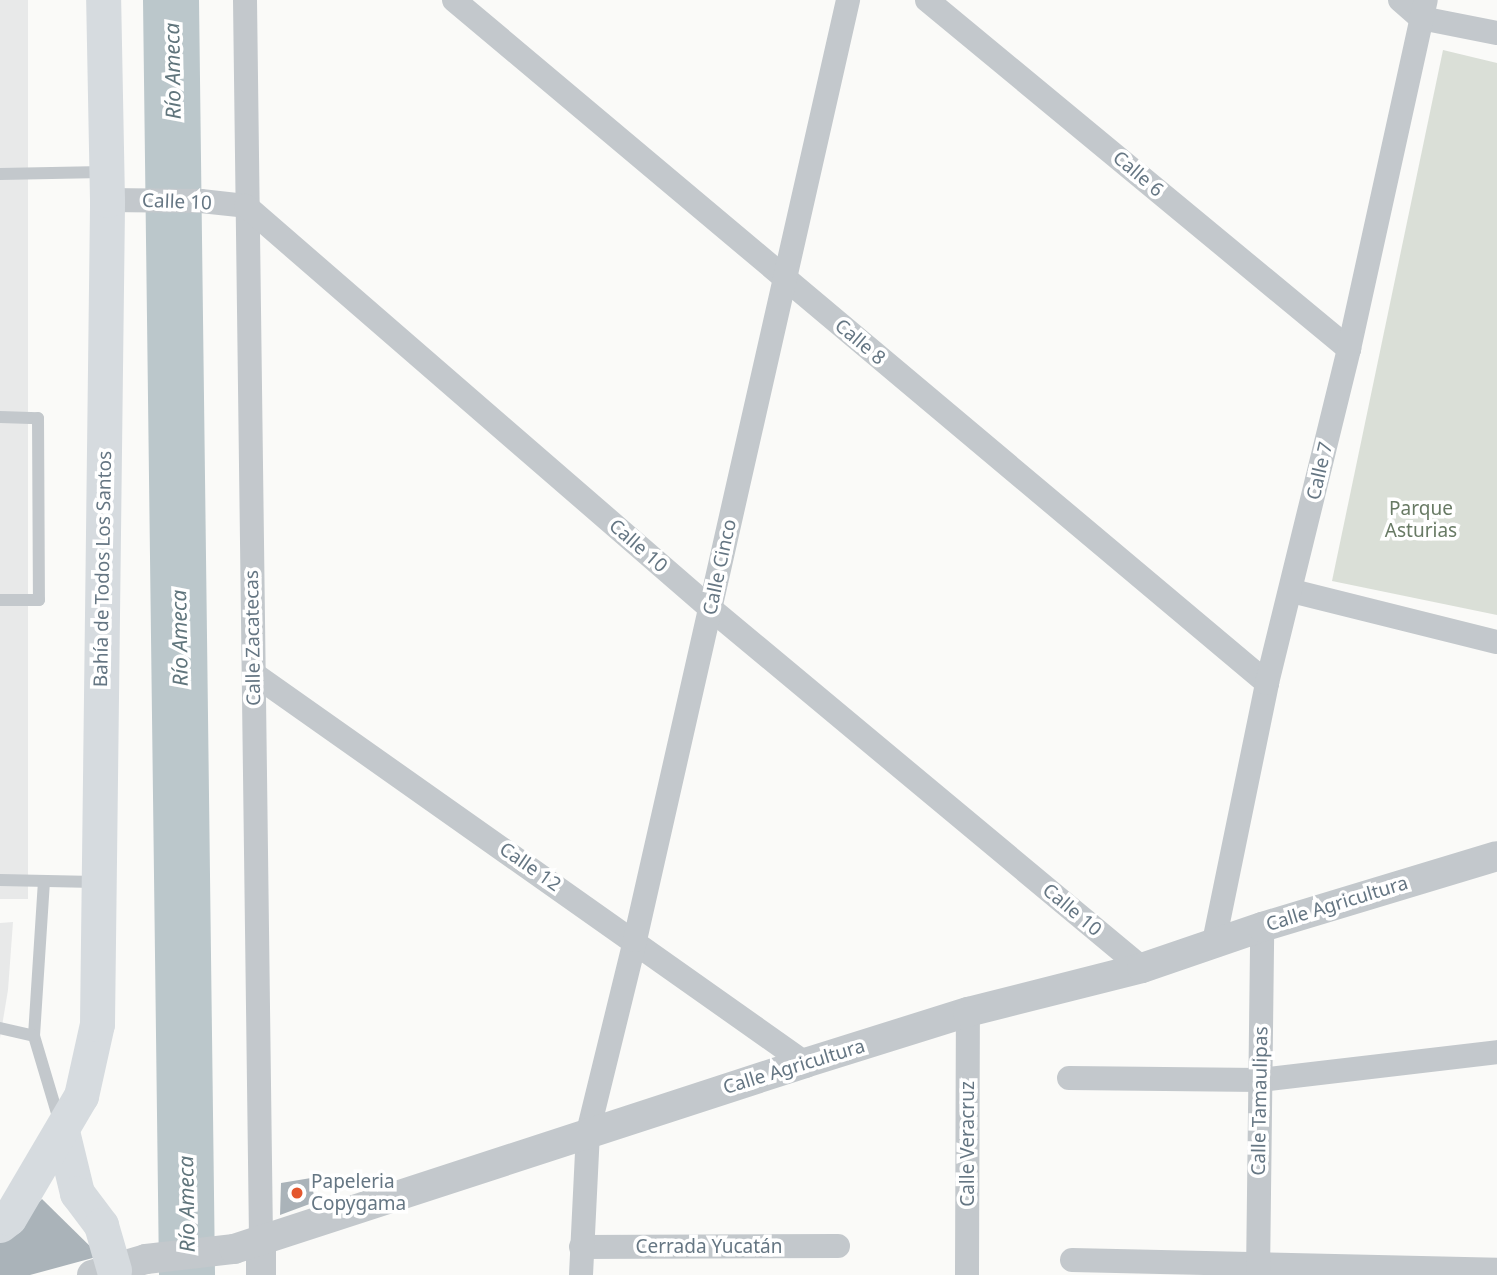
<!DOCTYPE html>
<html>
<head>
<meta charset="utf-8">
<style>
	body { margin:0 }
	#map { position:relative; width:1497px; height:1275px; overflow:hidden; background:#fafaf8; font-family:"Noto Sans",sans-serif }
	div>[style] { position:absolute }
	.built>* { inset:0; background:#e8e9e9; transform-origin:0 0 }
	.green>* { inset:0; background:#dadfd7 }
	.river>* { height:56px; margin:-28px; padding:0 28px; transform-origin:28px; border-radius:28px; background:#bbc7cb }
	.building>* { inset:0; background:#aab3b9 }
	.service>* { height:12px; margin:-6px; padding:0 6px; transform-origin:6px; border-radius:6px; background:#c3c8cc }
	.minor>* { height:24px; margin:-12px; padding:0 12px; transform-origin:12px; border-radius:12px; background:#c3c8cc }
	.tertiary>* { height:30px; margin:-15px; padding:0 15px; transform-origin:15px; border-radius:15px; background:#c3c8cc }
	.secondary>* { height:35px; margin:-17.5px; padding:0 17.5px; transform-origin:17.5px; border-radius:17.5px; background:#d6dbdf }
	.dots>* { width:19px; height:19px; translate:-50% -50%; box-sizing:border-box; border:4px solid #fff; border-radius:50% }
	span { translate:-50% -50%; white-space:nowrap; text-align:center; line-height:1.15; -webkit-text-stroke:7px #fff; paint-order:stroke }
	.street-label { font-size:19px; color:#657683 }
	.park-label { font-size:19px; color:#687a64 }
	.poi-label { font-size:19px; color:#657683 }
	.left { translate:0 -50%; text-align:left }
	.water-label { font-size:21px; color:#60757c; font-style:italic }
</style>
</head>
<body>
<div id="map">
	<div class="built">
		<div style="left:0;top:0;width:28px;height:899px"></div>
		<div style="clip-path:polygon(13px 922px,8px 990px,0 1038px,0 923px)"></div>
	</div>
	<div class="green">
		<div style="clip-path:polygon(1443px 50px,1497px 63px,1497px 615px,1332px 581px)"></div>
	</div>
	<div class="river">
		<div style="left:171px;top:0;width:1275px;rotate:89.28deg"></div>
	</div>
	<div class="building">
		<div style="clip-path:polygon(311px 1178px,315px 1202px,280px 1215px,281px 1183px)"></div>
		<div style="clip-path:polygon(42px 1199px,100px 1256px,30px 1275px,0 1275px,0 1241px)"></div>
	</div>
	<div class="service">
		<div style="left:0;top:174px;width:103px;rotate:-1.1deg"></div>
		<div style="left:0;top:417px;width:38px;rotate:2deg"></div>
		<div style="left:38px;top:418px;width:182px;rotate:89.7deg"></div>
		<div style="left:39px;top:600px;width:39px;rotate:180deg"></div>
		<div style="left:0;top:880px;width:95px;rotate:1.2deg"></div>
		<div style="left:44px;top:881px;width:155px;rotate:93.7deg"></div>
		<div style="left:34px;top:1036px;width:88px;rotate:73.4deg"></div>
		<div style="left:0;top:1028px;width:35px;rotate:13deg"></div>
	</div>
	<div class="minor">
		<div style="left:245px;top:0;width:1241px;rotate:89.26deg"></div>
		<div style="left:454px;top:0;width:1062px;rotate:40.03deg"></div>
		<div style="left:927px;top:0;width:548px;rotate:39.59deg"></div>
		<div style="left:1400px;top:0;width:28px;rotate:41deg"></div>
		<div style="left:1421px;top:18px;width:77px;rotate:11.2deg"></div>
		<div style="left:107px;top:200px;width:94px;rotate:0.6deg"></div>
		<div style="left:201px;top:201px;width:45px;rotate:6.3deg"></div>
		<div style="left:246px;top:206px;width:615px;rotate:40.91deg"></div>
		<div style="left:711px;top:609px;width:561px;rotate:39.79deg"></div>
		<div style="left:1292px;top:591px;width:211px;rotate:14deg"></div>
		<div style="left:254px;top:674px;width:674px;rotate:35.22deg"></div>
		<div style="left:1214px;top:942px;width:264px;rotate:-78.4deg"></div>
		<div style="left:1267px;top:683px;width:344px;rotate:-76.2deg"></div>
		<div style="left:1349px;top:349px;width:357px;rotate:-77.6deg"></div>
		<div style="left:1069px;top:1078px;width:191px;rotate:0.6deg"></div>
		<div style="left:1260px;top:1080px;width:239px;rotate:-6.7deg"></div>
		<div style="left:581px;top:1247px;width:257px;rotate:-0.2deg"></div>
		<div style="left:1072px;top:1260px;width:425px;rotate:1.3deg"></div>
		<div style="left:581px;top:1275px;width:143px;rotate:-87.2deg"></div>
		<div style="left:588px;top:1132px;width:198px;rotate:-76.2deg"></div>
		<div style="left:635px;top:940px;width:964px;rotate:-77.23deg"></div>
		<div style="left:967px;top:1275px;width:263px;rotate:-89.8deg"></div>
		<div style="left:1258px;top:1275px;width:348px;rotate:-89.3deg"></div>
	</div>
	<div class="tertiary">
		<div style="left:261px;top:1241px;width:34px;rotate:90deg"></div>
		<div style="left:92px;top:1275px;width:56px;rotate:-16.5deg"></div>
		<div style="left:146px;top:1259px;width:89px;rotate:-6.5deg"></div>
		<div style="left:234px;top:1249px;width:601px;rotate:-18.04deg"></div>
		<div style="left:805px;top:1063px;width:171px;rotate:-17.4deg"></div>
		<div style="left:968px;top:1012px;width:179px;rotate:-14.2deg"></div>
		<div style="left:1142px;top:968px;width:127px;rotate:-18.9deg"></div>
		<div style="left:1262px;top:927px;width:245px;rotate:-16.8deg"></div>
	</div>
	<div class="secondary">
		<div style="left:62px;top:1131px;width:64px;rotate:76.4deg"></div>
		<div style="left:77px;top:1193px;width:40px;rotate:53deg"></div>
		<div style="left:101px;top:1225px;width:47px;rotate:73.9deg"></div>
		<div style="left:0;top:1225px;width:11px;rotate:-38deg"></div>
		<div style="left:9px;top:1218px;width:142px;rotate:-59.5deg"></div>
		<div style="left:81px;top:1096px;width:74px;rotate:-77.5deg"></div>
		<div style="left:97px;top:1024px;width:824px;rotate:-89.3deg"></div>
		<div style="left:107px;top:200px;width:200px;rotate:-91.1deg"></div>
	</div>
	<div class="dots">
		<div style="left:297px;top:1193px;background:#e4572e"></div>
	</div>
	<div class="street-label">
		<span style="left:1138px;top:174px;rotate:40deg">Calle 6</span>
		<span style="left:177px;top:202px;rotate:2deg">Calle 10</span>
		<span style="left:860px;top:342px;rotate:40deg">Calle 8</span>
		<span style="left:1320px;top:471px;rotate:-77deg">Calle 7</span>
		<span style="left:638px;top:546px;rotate:41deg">Calle 10</span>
		<span style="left:720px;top:567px;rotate:-78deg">Calle Cinco</span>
		<span style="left:103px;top:569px;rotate:-89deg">Bahía de Todos Los Santos</span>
		<span style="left:253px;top:638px;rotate:-91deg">Calle Zacatecas</span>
		<span style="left:530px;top:867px;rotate:35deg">Calle 12</span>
		<span style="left:1337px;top:904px;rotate:-17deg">Calle Agricultura</span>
		<span style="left:1072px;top:910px;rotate:40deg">Calle 10</span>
		<span style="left:794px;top:1067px;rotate:-17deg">Calle Agricultura</span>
		<span style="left:1260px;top:1101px;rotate:-89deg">Calle Tamaulipas</span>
		<span style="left:968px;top:1144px;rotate:-90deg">Calle Veracruz</span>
		<span style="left:709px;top:1247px">Cerrada Yucatán</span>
	</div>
	<div class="park-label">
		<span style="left:1421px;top:520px">Parque<br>Asturias</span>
	</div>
	<div class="poi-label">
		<span class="left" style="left:311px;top:1193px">Papeleria<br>Copygama</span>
	</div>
	<div class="water-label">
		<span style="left:172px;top:71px;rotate:-91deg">Río Ameca</span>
		<span style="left:179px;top:638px;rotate:-91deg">Río Ameca</span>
		<span style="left:186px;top:1204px;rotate:-91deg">Río Ameca</span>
	</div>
</div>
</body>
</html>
